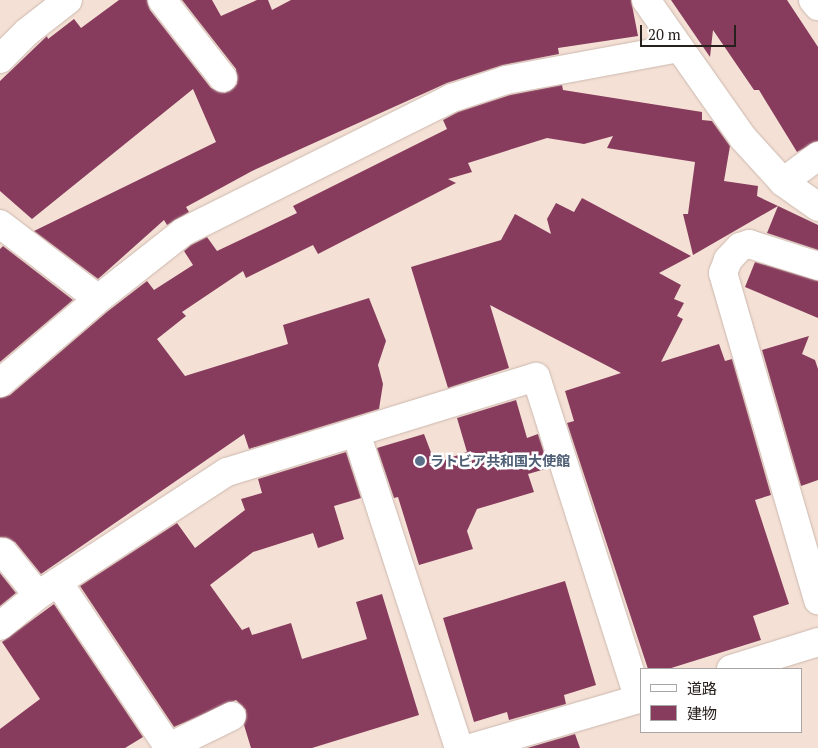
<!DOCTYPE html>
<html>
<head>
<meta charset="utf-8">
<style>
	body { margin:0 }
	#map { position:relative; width:818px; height:748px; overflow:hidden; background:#f4e0d5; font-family:"PT Serif","Noto Sans JP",serif }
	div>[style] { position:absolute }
	.building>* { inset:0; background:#873b5d }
	.roads { filter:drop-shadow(0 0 1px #ccb8ae) drop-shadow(0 0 1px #ccb8ae) }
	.minor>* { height:28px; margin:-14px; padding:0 14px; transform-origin:14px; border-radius:14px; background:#fff }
	.dots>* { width:14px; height:14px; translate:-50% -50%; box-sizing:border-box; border:2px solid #fff; border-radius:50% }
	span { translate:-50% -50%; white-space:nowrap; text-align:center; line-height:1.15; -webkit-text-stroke:5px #fff; paint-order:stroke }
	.service-label { font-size:14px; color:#4e5e75; font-weight:700 }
	.left { translate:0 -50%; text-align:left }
	.legend { position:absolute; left:640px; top:668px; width:162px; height:65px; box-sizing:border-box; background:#fff; border:1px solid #a9a6a4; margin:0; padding:6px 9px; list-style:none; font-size:15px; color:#27201c }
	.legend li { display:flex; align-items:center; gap:10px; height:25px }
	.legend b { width:25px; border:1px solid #a9a6a4 }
	.scale { position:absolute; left:640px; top:25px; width:96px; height:22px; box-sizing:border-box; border:2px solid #27201c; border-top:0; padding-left:6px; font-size:15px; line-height:18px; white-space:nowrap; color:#27201c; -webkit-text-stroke:4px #fff; paint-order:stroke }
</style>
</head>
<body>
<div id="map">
	<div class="building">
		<div style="clip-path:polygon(119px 0,147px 0,150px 10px,211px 88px,225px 93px,237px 84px,236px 69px,182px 0,212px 0,221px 16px,257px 0,268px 0,272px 10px,291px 0,631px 0,638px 36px,558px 48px,559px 54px,503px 65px,447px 83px,252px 171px,186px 207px,189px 212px,167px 225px,164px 220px,98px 279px,34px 231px,216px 142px,193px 89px,32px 219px,0 191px,0 81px,47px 36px,48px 39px,74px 19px,81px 28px)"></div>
		<div style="clip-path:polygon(671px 0,787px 0,818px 47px,818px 141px,797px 152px,759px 90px,754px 90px,713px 30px,710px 57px)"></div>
		<div style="clip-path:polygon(562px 85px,563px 90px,702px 112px,702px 120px,712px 121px,730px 146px,724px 181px,758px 186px,757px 196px,778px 206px,693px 255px,683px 214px,688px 214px,695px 162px,607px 148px,613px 136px,584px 144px,547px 138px,468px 163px,472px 172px,448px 179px,456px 183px,318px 254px,313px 245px,246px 278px,243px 271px,182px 312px,186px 316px,157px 339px,185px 376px,288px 344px,283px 325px,369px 298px,386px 341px,378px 365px,383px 384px,379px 409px,249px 449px,244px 434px,41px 574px,15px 542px,0 537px,0 398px,10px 395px,108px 311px,147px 281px,154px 290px,193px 265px,184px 251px,191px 245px,207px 237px,217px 251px,297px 213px,293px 206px,447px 129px,443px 120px,458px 112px,510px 95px)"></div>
		<div style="clip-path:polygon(582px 198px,691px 256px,659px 273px,681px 285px,674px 299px,684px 303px,677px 316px,683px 319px,661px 362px,719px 344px,725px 361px,732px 359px,771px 495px,755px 500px,789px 604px,753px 616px,761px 640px,668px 669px,648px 669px,567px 423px,574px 421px,565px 391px,621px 373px,490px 305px,509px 368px,448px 388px,411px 267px,501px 240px,515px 214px,551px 234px,547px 219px,556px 203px,574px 212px)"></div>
		<div style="clip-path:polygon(778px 206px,818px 225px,818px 250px,767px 233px)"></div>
		<div style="clip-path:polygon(3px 246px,73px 300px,0 362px,0 249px)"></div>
		<div style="clip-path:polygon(755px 262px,818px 281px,818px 318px,745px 287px)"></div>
		<div style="clip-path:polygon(809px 336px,802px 354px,815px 360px,818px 369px,818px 480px,801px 486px,762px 350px)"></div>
		<div style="clip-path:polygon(516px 400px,527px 438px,538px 434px,549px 468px,528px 474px,534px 492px,477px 509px,467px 531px,473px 549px,419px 565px,398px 497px,394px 498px,377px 448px,424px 434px,435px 463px,467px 452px,457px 418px)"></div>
		<div style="clip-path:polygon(346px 452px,361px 498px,334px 506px,344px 539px,318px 548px,313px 533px,253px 552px,210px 585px,242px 630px,249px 627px,252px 635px,291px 623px,302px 659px,367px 639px,356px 602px,382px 594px,419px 715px,312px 748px,251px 748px,244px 725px,246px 710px,236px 700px,174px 727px,80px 586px,177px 523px,195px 548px,245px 510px,241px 499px,262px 493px,258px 479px)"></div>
		<div style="clip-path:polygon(0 573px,16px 593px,0 606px)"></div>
		<div style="clip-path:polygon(565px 581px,596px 685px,564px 695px,566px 704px,509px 720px,507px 712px,474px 722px,443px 618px)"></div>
		<div style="clip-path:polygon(54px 604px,143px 737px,125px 748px,0 748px,0 729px,40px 699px,2px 642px)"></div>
		<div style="clip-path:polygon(575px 734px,580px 748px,527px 748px)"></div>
	</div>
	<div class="roads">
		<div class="minor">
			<div style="left:162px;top:0;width:99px;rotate:52deg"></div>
			<div style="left:646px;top:0;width:169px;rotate:54.9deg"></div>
			<div style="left:743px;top:138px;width:59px;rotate:47.7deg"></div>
			<div style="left:783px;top:182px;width:43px;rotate:35.5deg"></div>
			<div style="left:813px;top:0;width:8px;rotate:50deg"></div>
			<div style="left:0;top:59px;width:38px;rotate:-45deg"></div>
			<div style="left:27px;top:32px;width:52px;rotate:-38deg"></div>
			<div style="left:783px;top:182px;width:44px;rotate:-36.6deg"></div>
			<div style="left:0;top:224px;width:123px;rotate:37.4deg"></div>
			<div style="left:818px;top:266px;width:72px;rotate:-162.3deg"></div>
			<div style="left:749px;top:244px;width:9px;rotate:162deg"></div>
			<div style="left:740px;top:247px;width:18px;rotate:133deg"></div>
			<div style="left:728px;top:260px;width:14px;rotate:111deg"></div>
			<div style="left:723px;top:273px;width:341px;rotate:73.8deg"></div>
			<div style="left:0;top:383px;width:129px;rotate:-40.6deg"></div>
			<div style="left:98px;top:299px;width:108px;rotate:-38.2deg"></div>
			<div style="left:183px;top:232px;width:301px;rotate:-26.5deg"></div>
			<div style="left:452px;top:98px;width:57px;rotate:-18.4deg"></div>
			<div style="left:506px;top:80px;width:176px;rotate:-10.5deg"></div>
			<div style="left:356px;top:433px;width:331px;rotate:71.9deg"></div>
			<div style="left:3px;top:552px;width:55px;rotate:50.9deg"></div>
			<div style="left:58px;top:582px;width:200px;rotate:56.2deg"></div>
			<div style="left:0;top:626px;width:49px;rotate:-39.2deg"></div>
			<div style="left:38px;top:595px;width:225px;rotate:-33.1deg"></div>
			<div style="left:227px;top:472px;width:323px;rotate:-17.1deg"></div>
			<div style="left:536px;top:377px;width:338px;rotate:72.3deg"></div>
			<div style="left:731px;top:669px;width:91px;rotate:-17.2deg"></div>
			<div style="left:169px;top:747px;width:70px;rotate:-26.2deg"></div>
			<div style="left:471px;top:748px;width:178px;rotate:-16.3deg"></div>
		</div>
	</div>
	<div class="dots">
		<div style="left:420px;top:461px;background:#5c6f8a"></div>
	</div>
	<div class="service-label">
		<span class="left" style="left:430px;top:461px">ラトビア共和国大使館</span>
	</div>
	<ul class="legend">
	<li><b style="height:6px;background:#fff"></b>道路</li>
	<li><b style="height:14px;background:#873b5d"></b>建物</li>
	</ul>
	<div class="scale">20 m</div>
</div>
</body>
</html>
